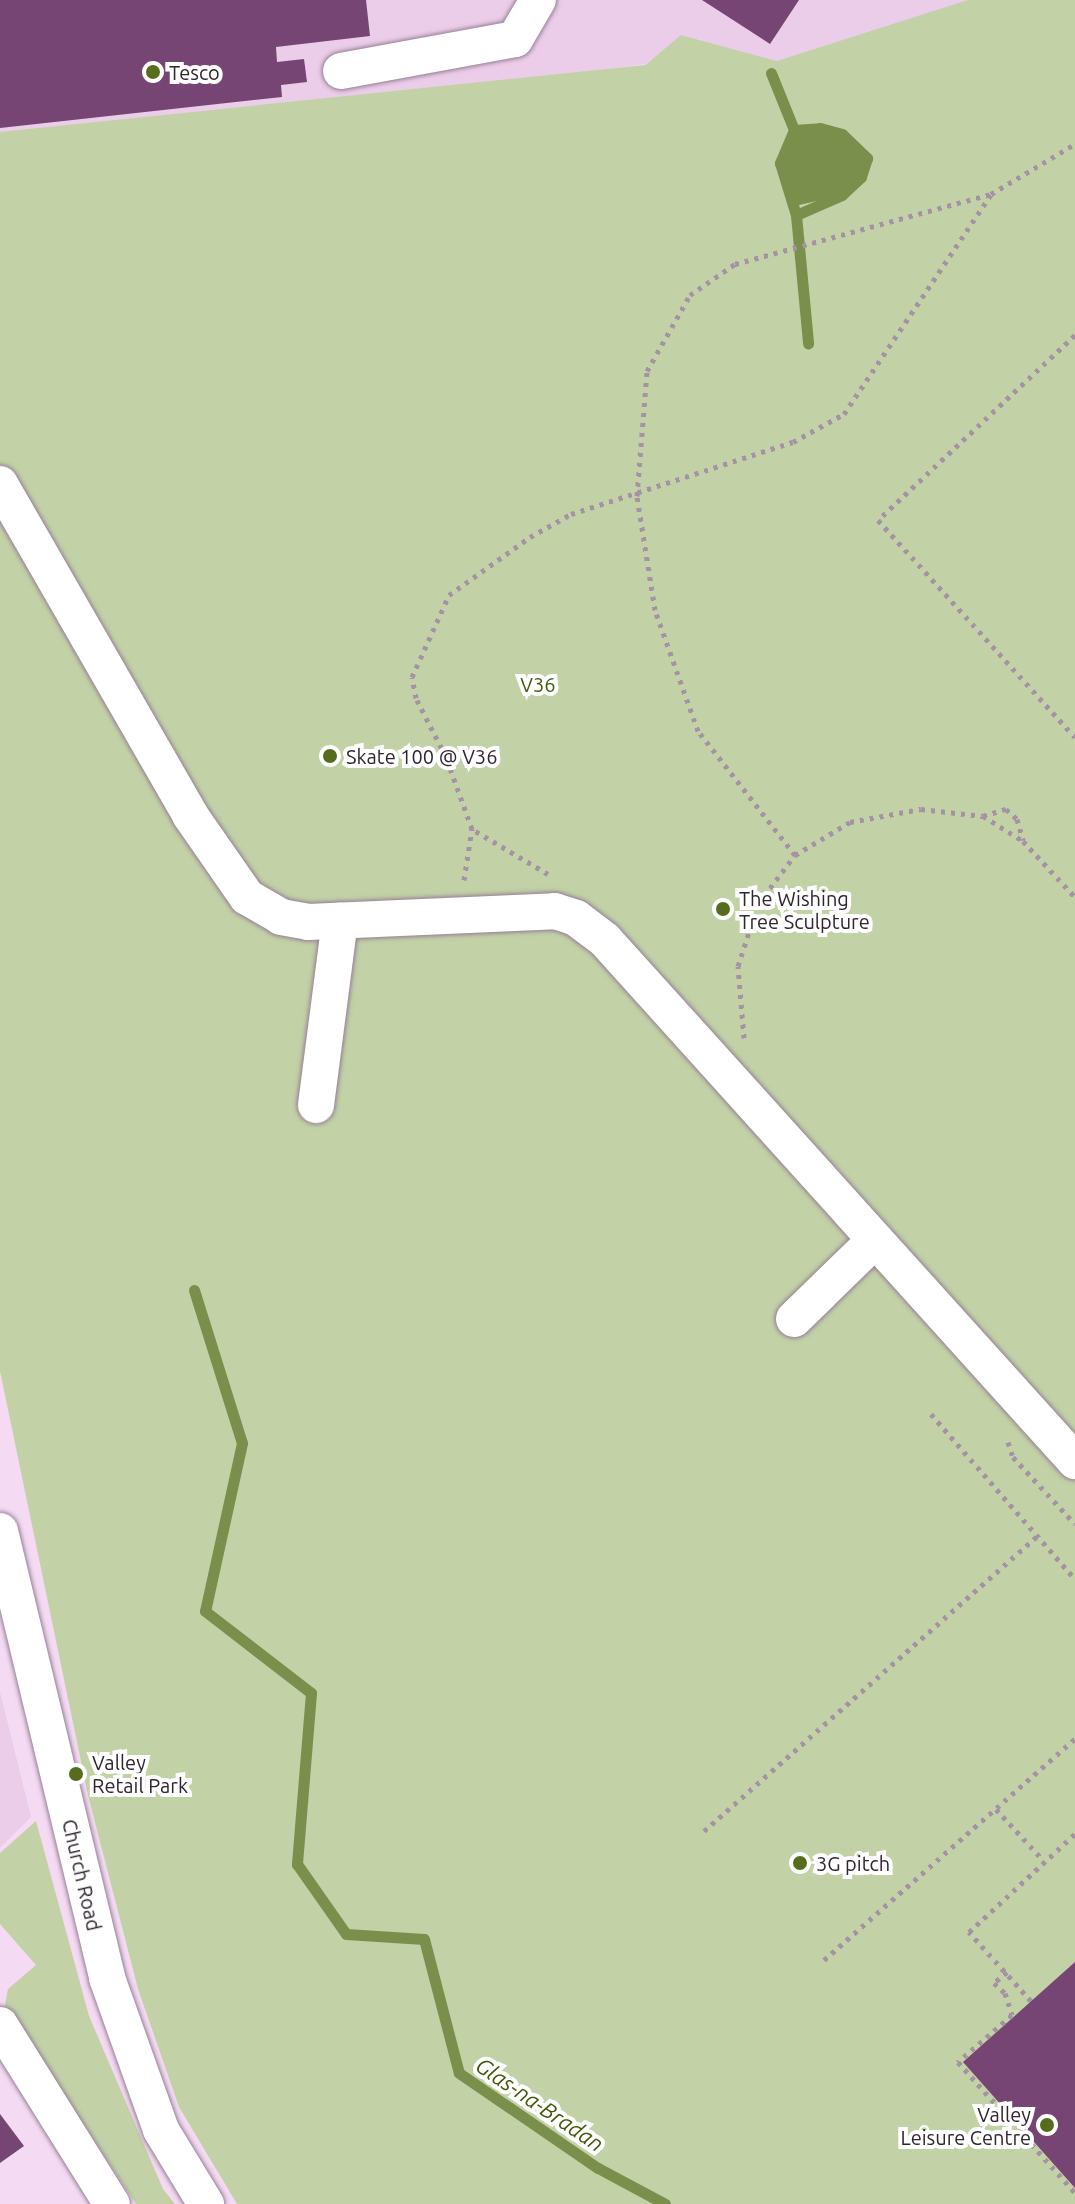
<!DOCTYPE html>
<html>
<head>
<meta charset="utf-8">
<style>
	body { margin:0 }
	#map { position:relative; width:1075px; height:2204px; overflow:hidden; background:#f4daf2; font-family:Ubuntu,sans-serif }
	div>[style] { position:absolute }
	.built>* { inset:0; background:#ebcce9 }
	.green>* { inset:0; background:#c2d1a6 }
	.water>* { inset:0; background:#7a8f4c }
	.stream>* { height:11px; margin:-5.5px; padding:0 5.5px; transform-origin:5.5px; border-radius:5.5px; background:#7a8f4c }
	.building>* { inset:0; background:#764574 }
	.path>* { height:5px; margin-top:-2.5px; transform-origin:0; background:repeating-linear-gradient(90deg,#a592a4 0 4px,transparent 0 10px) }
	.roads { filter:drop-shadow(0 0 2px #978096) drop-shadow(0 0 2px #978096) }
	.minor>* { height:36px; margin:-18px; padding:0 18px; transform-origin:18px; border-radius:18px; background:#fff }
	.dots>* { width:22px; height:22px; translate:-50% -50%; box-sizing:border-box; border:4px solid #fff; border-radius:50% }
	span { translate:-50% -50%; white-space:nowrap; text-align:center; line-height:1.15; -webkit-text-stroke:8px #fff; paint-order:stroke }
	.poi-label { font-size:20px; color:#2f252e }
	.left { translate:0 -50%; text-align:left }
	.right { translate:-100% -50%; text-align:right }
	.park-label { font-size:20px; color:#46590c }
	.street-label { font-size:20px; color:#2f252e }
	.water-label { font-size:22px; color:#445709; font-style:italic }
</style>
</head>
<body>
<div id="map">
	<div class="built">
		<div style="clip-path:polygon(0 0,980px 0,777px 61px,682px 35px,645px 64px,0 148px)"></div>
		<div style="clip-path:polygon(0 1692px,31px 1817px,0 1848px)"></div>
	</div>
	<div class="green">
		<div style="clip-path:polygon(968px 0,1075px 0,1075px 2204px,237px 2204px,179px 2107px,138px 1989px,88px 1795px,0 1371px,0 132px,645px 65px,681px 35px,777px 61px)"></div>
		<div style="clip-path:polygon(36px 1821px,89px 2016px,163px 2189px,175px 2204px,136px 2204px,5px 2005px,8px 1989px,36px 1965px,0 1924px,0 1853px)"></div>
	</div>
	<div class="water">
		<div style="clip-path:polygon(820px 128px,857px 147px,865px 163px,861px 177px,842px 195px,795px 206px,780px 163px,794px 130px)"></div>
	</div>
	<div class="stream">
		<div style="left:771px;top:73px;width:61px;rotate:68deg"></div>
		<div style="left:794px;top:130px;width:36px;rotate:113deg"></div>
		<div style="left:780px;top:163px;width:54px;rotate:72.9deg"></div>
		<div style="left:796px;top:215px;width:129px;rotate:84.6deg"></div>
		<div style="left:794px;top:130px;width:26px;rotate:-4deg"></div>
		<div style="left:820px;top:128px;width:23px;rotate:15deg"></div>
		<div style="left:842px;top:134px;width:35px;rotate:44deg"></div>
		<div style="left:867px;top:158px;width:20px;rotate:108deg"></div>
		<div style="left:861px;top:177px;width:26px;rotate:137deg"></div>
		<div style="left:842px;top:195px;width:50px;rotate:156.5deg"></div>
		<div style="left:194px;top:1290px;width:160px;rotate:72.6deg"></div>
		<div style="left:242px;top:1443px;width:172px;rotate:102.4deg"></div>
		<div style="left:205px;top:1611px;width:134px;rotate:37.7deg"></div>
		<div style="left:311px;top:1693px;width:172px;rotate:94.7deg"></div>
		<div style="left:297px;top:1864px;width:85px;rotate:55deg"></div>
		<div style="left:346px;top:1934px;width:78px;rotate:3.7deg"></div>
		<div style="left:424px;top:1939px;width:138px;rotate:75.4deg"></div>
		<div style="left:459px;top:2073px;width:168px;rotate:34.4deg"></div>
		<div style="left:598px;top:2168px;width:76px;rotate:28.2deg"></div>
	</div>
	<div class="building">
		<div style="clip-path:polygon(0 0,366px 0,370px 36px,276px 47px,277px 62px,304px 59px,307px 82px,281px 85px,282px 97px,0 128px)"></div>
		<div style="clip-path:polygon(702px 0,799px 0,770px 44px)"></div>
		<div style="clip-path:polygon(1075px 1962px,1075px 2188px,963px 2062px)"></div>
		<div style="clip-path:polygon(0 2114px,24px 2146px,0 2163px)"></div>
	</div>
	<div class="path">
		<div style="left:1075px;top:335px;width:270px;rotate:136.8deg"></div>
		<div style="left:878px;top:520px;width:293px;rotate:47.8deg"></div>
		<div style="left:983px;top:816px;width:24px;rotate:-17deg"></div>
		<div style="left:1006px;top:809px;width:15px;rotate:42deg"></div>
		<div style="left:1017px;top:819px;width:22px;rotate:74deg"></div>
		<div style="left:795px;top:855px;width:157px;rotate:-128deg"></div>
		<div style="left:698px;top:731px;width:128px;rotate:-109.6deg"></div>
		<div style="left:655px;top:610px;width:115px;rotate:-99deg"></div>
		<div style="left:637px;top:496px;width:125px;rotate:-85.4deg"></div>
		<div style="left:647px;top:371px;width:87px;rotate:-60.5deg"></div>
		<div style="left:690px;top:295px;width:55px;rotate:-34.6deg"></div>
		<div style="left:735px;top:264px;width:265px;rotate:-15.3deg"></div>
		<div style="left:991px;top:194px;width:98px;rotate:-30.8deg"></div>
		<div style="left:548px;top:874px;width:88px;rotate:-149.4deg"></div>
		<div style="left:472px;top:829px;width:77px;rotate:-109.9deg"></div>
		<div style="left:446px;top:757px;width:66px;rotate:-117deg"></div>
		<div style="left:416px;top:698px;width:21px;rotate:-101deg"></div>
		<div style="left:412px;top:677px;width:90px;rotate:-65.7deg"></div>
		<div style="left:449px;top:595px;width:100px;rotate:-35.6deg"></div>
		<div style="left:530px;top:537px;width:47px;rotate:-29.3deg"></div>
		<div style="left:571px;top:514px;width:233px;rotate:-18deg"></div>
		<div style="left:793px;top:442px;width:58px;rotate:-28.8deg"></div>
		<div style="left:844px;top:414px;width:265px;rotate:-56.2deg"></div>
		<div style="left:464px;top:880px;width:52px;rotate:-81.1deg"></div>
		<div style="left:744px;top:1038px;width:72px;rotate:-94.8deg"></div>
		<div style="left:738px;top:966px;width:65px;rotate:-72.1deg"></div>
		<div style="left:758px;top:904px;width:61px;rotate:-52.9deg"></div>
		<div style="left:795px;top:855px;width:64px;rotate:-31deg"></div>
		<div style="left:850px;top:822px;width:72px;rotate:-10.4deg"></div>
		<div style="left:921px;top:809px;width:62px;rotate:6.4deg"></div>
		<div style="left:983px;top:816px;width:47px;rotate:32deg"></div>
		<div style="left:1023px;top:841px;width:76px;rotate:47.1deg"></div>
		<div style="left:931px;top:1414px;width:219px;rotate:48.9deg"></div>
		<div style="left:1008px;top:1442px;width:16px;rotate:72deg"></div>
		<div style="left:1013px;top:1457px;width:91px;rotate:47.2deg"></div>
		<div style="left:996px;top:1809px;width:69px;rotate:47.3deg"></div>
		<div style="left:704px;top:1831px;width:446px;rotate:-41.5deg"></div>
		<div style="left:824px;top:1960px;width:334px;rotate:-41.4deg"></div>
		<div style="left:1007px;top:1972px;width:17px;rotate:140deg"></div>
		<div style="left:994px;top:1983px;width:15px;rotate:42deg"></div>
		<div style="left:1005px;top:1993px;width:23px;rotate:72deg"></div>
		<div style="left:1012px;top:2015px;width:72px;rotate:139deg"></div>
		<div style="left:958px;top:2062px;width:176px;rotate:48.2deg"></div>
		<div style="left:1031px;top:2001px;width:93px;rotate:-131.9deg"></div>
		<div style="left:969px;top:1932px;width:144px;rotate:-42.8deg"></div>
	</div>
	<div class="roads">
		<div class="minor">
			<div style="left:341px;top:71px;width:177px;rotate:-10.4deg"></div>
			<div style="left:515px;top:39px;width:45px;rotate:-59.5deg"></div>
			<div style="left:0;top:484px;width:382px;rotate:60.1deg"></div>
			<div style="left:190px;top:815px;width:100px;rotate:55.2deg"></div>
			<div style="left:247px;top:897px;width:39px;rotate:30deg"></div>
			<div style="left:281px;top:917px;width:27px;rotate:10deg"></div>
			<div style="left:308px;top:922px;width:247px;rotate:-2.5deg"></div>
			<div style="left:555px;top:911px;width:22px;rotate:18deg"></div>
			<div style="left:576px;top:918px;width:36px;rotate:37deg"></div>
			<div style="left:605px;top:940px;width:702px;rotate:47.95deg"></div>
			<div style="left:316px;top:1105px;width:186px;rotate:-82.6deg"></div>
			<div style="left:794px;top:1319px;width:112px;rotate:-44.3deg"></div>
			<div style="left:0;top:1531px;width:460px;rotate:76.5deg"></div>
			<div style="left:107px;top:1978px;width:161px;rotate:70.4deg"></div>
			<div style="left:161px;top:2130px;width:87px;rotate:58.7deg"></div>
			<div style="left:0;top:2025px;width:211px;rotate:58deg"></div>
		</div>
	</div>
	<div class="dots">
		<div style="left:153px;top:72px;background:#576c1c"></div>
		<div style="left:330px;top:756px;background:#576c1c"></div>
		<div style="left:723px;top:909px;background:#576c1c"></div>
		<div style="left:76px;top:1774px;background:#576c1c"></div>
		<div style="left:800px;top:1863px;background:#576c1c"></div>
		<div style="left:1047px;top:2125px;background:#576c1c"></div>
	</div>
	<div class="poi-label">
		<span class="left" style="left:169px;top:72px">Tesco</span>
		<span class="left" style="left:346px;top:756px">Skate 100 @ V36</span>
		<span class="left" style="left:739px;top:910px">The Wishing<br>Tree Sculpture</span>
		<span class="left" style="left:92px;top:1774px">Valley<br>Retail Park</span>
		<span class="left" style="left:816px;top:1863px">3G pitch</span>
		<span class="right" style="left:1031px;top:2126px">Valley<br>Leisure Centre</span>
	</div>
	<div class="park-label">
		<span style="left:538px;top:684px">V36</span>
	</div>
	<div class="street-label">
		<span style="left:82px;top:1875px;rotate:77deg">Church Road</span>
	</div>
	<div class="water-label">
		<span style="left:540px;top:2104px;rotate:34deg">Glas-na-Bradan</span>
	</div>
</div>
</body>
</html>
